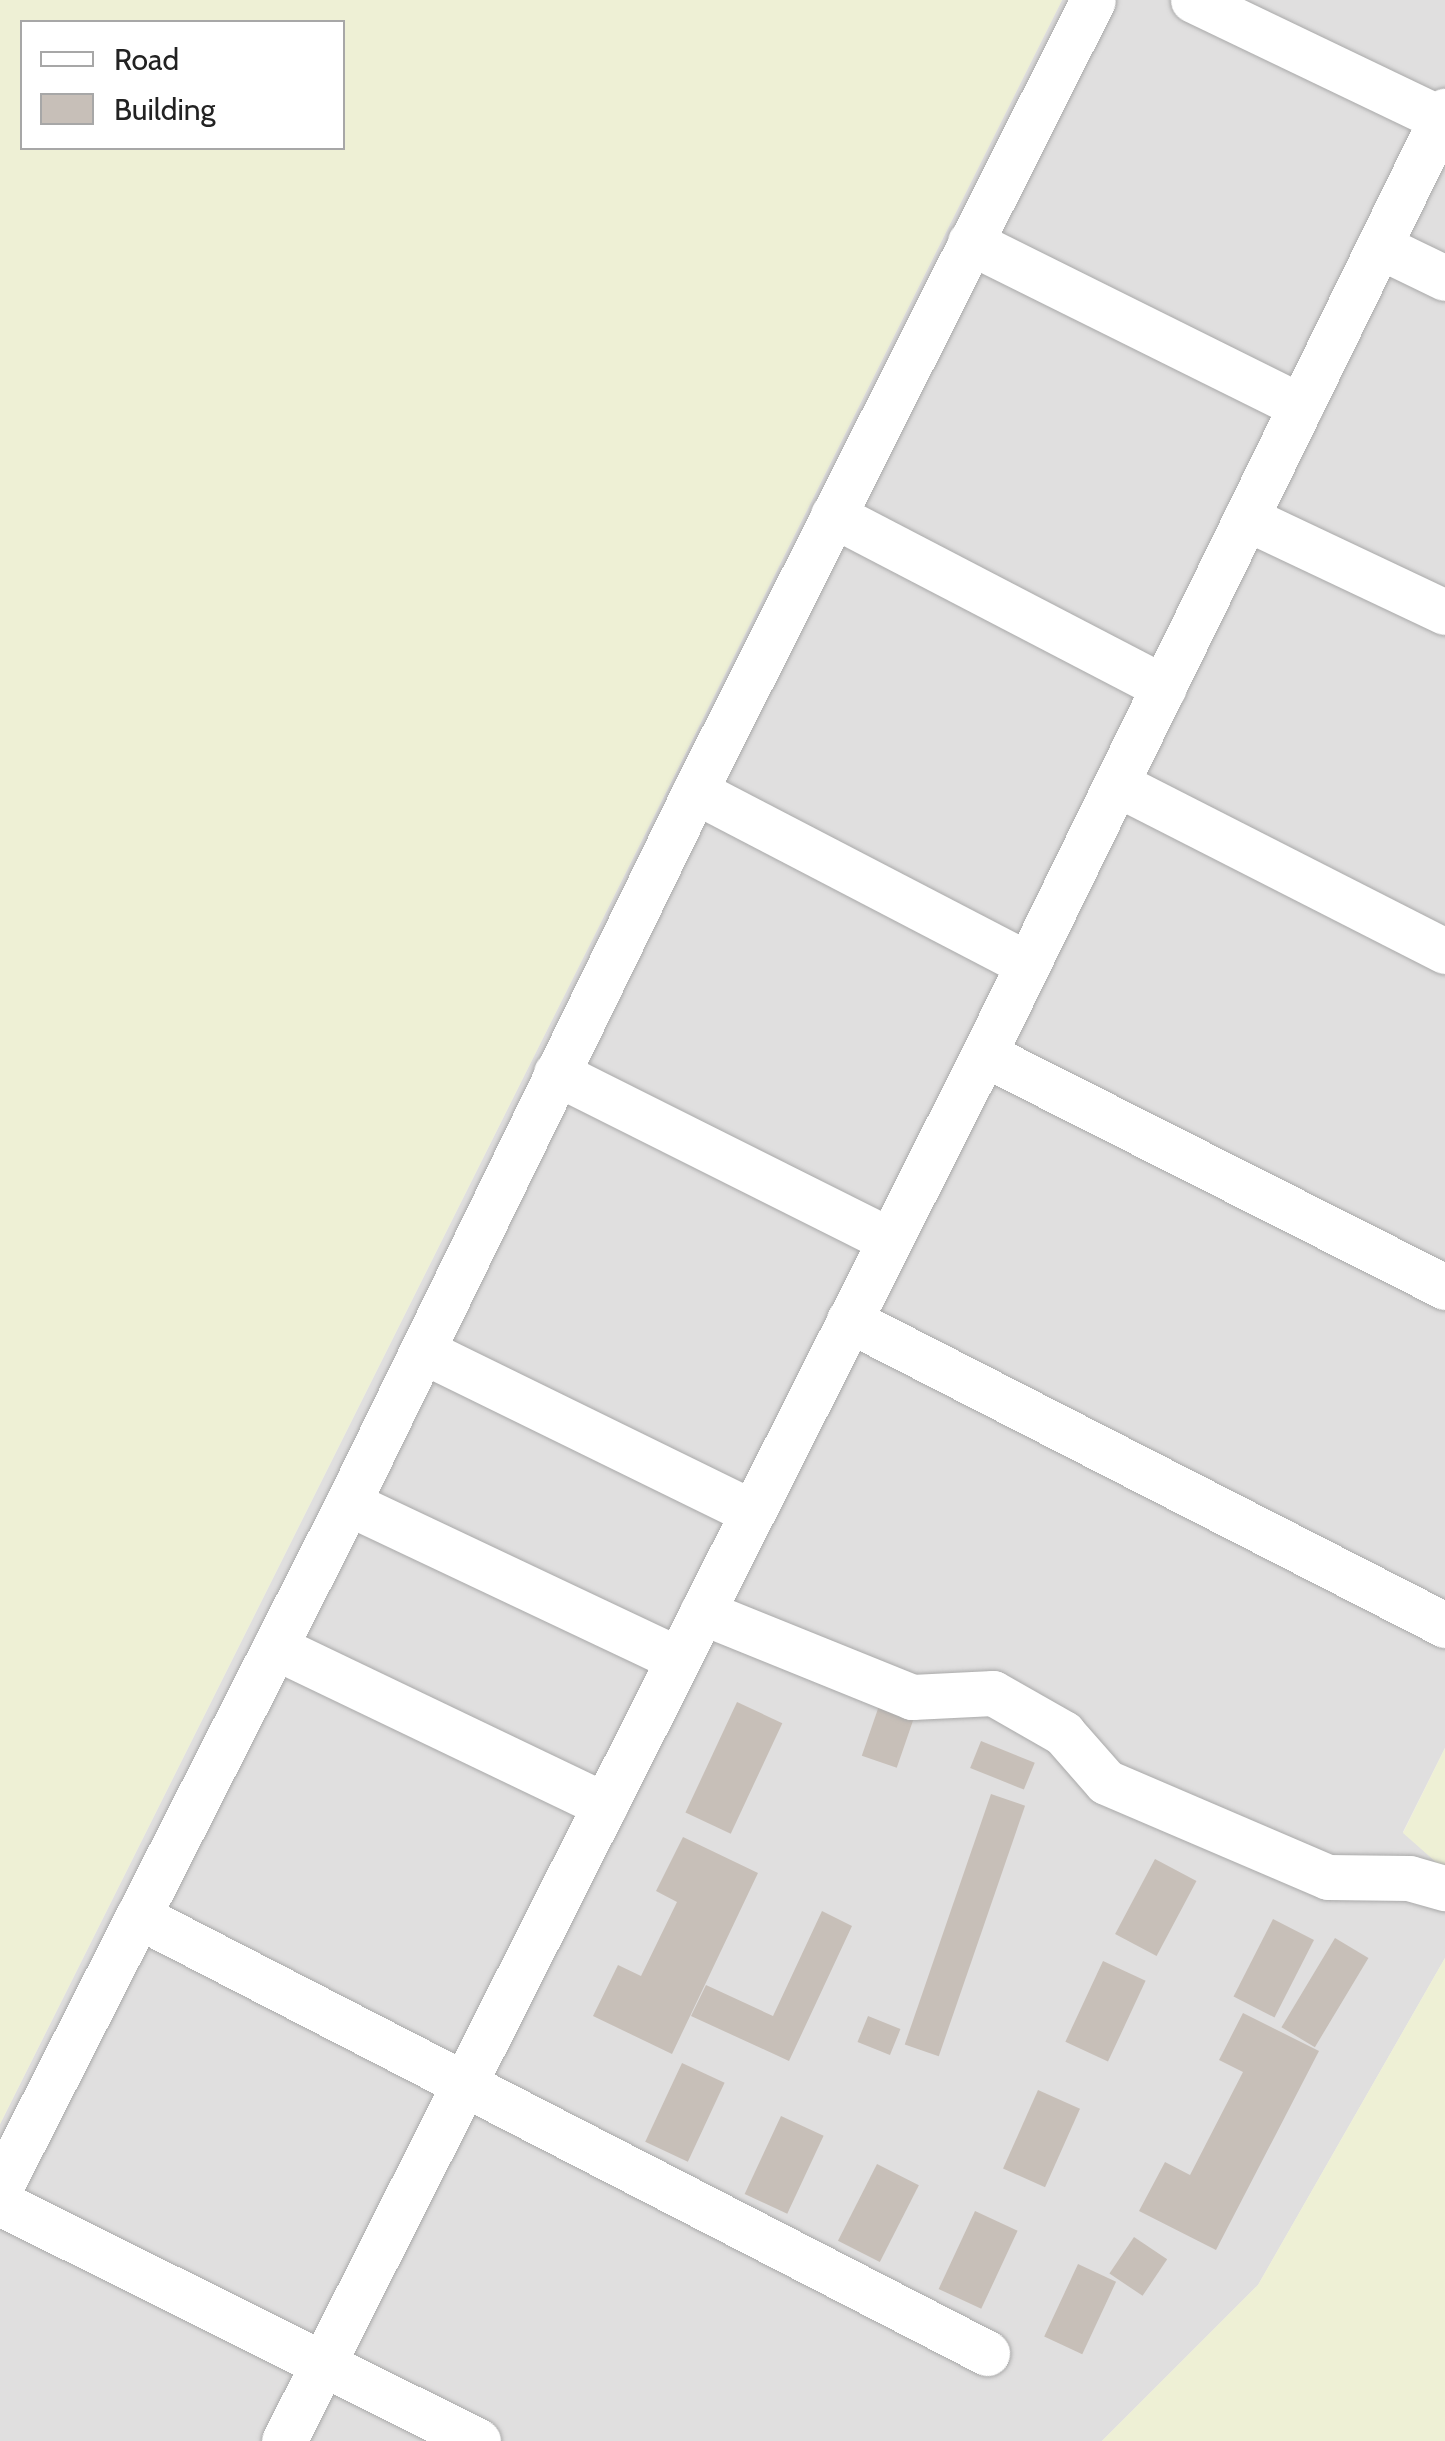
<!DOCTYPE html>
<html>
<head>
<meta charset="utf-8">
<style>
	body { margin:0 }
	#map { position:relative; width:1445px; height:2441px; overflow:hidden; background:#f2efe9; font-family:Cabin,sans-serif }
	div>[style] { position:absolute }
	.residential>* { inset:0; background:#e0dfdf }
	.farmland>* { inset:0; background:#eef0d5 }
	.building>* { inset:0; background:#c7bfb8; transform-origin:0 0 }
	.roads { filter:drop-shadow(0 0 2px #a9a9a9) drop-shadow(0 0 2px #a9a9a9) }
	.minor>* { height:45px; margin:-22.5px; padding:0 22.5px; transform-origin:22.5px; border-radius:22.5px; background:#fff }
	span { translate:-50% -50%; white-space:nowrap; text-align:center; line-height:1.15; -webkit-text-stroke:8px #fff; paint-order:stroke }
	.legend { position:absolute; left:20px; top:20px; width:325px; height:130px; box-sizing:border-box; background:#fff; border:2px solid #a7a7a7; margin:0; padding:12px 18px; list-style:none; font-size:30px; color:#222 }
	.legend li { display:flex; align-items:center; gap:20px; height:50px }
	.legend b { width:50px; border:2px solid #a7a7a7 }
</style>
</head>
<body>
<div id="map">
	<div class="residential">
		<div style="clip-path:polygon(1062px 0,1445px 0,1445px 1748px,1403px 1832px,1445px 1870px,1445px 1958px,1258px 2285px,1102px 2441px,0 2441px,0 2124px)"></div>
	</div>
	<div class="farmland">
		<div style="clip-path:polygon(evenodd,0 0,1062px 0,0 2124px,0 0,342px 22px,342px 148px,22px 148px,22px 22px,342px 22px)"></div>
		<div style="clip-path:polygon(1445px 1748px,1445px 1870px,1403px 1833px)"></div>
		<div style="clip-path:polygon(1445px 1958px,1445px 2441px,1102px 2441px,1258px 2285px)"></div>
	</div>
	<div class="building">
		<div style="left:881px;top:1700px;width:37px;height:59px;rotate:19deg"></div>
		<div style="left:737px;top:1702px;width:50px;height:122px;rotate:25deg"></div>
		<div style="left:981px;top:1741px;width:58px;height:29px;rotate:22deg"></div>
		<div style="left:991px;top:1794px;width:36px;height:265px;rotate:19deg"></div>
		<div style="clip-path:polygon(683px 1837px,758px 1873px,672px 2054px,593px 2016px,618px 1965px,641px 1976px,677px 1902px,656px 1891px)"></div>
		<div style="left:1155px;top:1859px;width:47px;height:85px;rotate:28deg"></div>
		<div style="clip-path:polygon(822px 1911px,852px 1926px,789px 2061px,691px 2016px,706px 1985px,773px 2016px)"></div>
		<div style="left:1273px;top:1919px;width:46px;height:87px;rotate:27deg"></div>
		<div style="left:1335px;top:1938px;width:39px;height:104px;rotate:31deg"></div>
		<div style="left:1103px;top:1961px;width:47px;height:89px;rotate:25deg"></div>
		<div style="clip-path:polygon(1243px 2013px,1319px 2051px,1216px 2250px,1139px 2211px,1165px 2162px,1190px 2175px,1243px 2072px,1219px 2060px)"></div>
		<div style="left:868px;top:2016px;width:35px;height:28px;rotate:22deg"></div>
		<div style="left:682px;top:2063px;width:47px;height:87px;rotate:25deg"></div>
		<div style="left:1038px;top:2090px;width:46px;height:86px;rotate:24deg"></div>
		<div style="left:781px;top:2116px;width:47px;height:86px;rotate:25deg"></div>
		<div style="left:877px;top:2164px;width:47px;height:86px;rotate:27deg"></div>
		<div style="left:975px;top:2211px;width:47px;height:86px;rotate:25deg"></div>
		<div style="left:1134px;top:2237px;width:40px;height:44px;rotate:34deg"></div>
		<div style="left:1078px;top:2264px;width:42px;height:80px;rotate:25deg"></div>
	</div>
	<div class="roads">
		<div class="minor">
			<div style="left:1193px;top:0;width:275px;rotate:25.6deg"></div>
			<div style="left:970px;top:242px;width:369px;rotate:26.4deg"></div>
			<div style="left:1379px;top:246px;width:73px;rotate:25.9deg"></div>
			<div style="left:833px;top:515px;width:373px;rotate:27.5deg"></div>
			<div style="left:1246px;top:518px;width:220px;rotate:25.3deg"></div>
			<div style="left:1117px;top:784px;width:368px;rotate:27deg"></div>
			<div style="left:695px;top:791px;width:375px;rotate:27.5deg"></div>
			<div style="left:984px;top:1054px;width:517px;rotate:26.81deg"></div>
			<div style="left:556px;top:1073px;width:373px;rotate:26.6deg"></div>
			<div style="left:849px;top:1320px;width:670px;rotate:27.1deg"></div>
			<div style="left:423px;top:1351px;width:366px;rotate:26.1deg"></div>
			<div style="left:348px;top:1503px;width:365px;rotate:25.3deg"></div>
			<div style="left:702px;top:1612px;width:227px;rotate:22deg"></div>
			<div style="left:912px;top:1697px;width:81px;rotate:-2.8deg"></div>
			<div style="left:993px;top:1693px;width:81px;rotate:29.7deg"></div>
			<div style="left:1063px;top:1733px;width:65px;rotate:48.7deg"></div>
			<div style="left:1106px;top:1782px;width:241px;rotate:23.2deg"></div>
			<div style="left:1328px;top:1877px;width:81px;rotate:0.7deg"></div>
			<div style="left:1409px;top:1878px;width:37px;rotate:16deg"></div>
			<div style="left:275px;top:1647px;width:366px;rotate:25.6deg"></div>
			<div style="left:138px;top:1916px;width:955px;rotate:27.24deg"></div>
			<div style="left:0;top:2188px;width:768px;rotate:-63.07deg"></div>
			<div style="left:348px;top:1503px;width:792px;rotate:-64.02deg"></div>
			<div style="left:695px;top:791px;width:885px;rotate:-63.29deg"></div>
			<div style="left:0;top:2203px;width:534px;rotate:26.47deg"></div>
			<div style="left:284px;top:2441px;width:1554px;rotate:-63.22deg"></div>
			<div style="left:984px;top:1054px;width:1050px;rotate:-63.95deg"></div>
		</div>
	</div>
	<ul class="legend">
	<li><b style="height:12px;background:#fff"></b>Road</li>
	<li><b style="height:28px;background:#c7bfb8"></b>Building</li>
	</ul>
</div>
</body>
</html>
